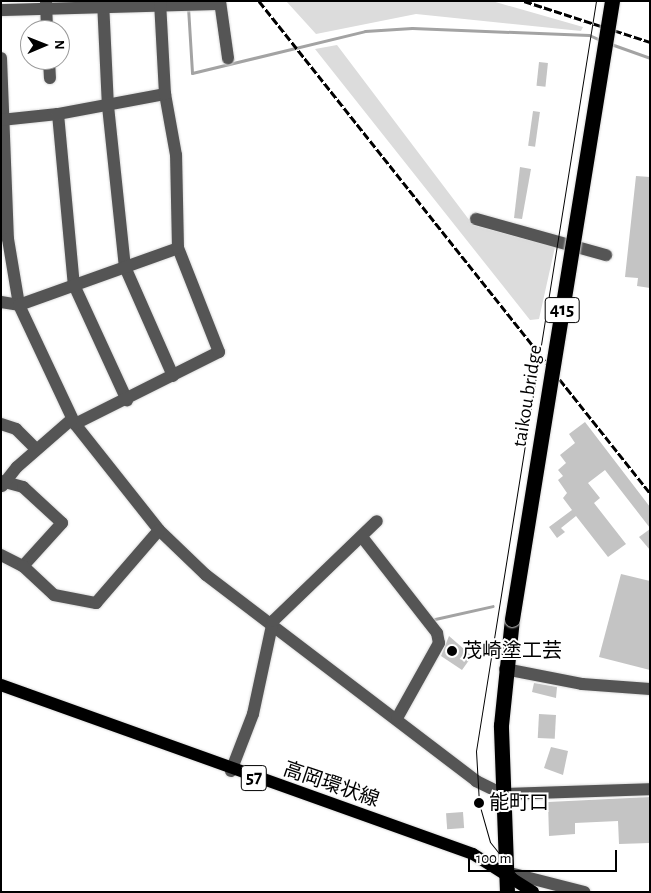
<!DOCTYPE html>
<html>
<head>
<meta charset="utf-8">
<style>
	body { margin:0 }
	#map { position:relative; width:651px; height:893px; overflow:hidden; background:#fff; font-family:"Alegreya Sans","Noto Sans JP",sans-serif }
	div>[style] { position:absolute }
	.green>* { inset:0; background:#dcdcdc }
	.stream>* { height:3px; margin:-1.5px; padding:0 1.5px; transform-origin:1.5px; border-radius:1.5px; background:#a3a3a3 }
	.building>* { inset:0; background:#c4c4c4; transform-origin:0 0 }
	.roads { filter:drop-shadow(0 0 1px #dbdbdb) drop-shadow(0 0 1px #dbdbdb) }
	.minor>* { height:12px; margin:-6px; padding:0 6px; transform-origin:6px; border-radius:6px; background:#555 }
	.major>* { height:12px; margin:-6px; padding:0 6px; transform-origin:6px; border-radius:6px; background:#000 }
	.highway>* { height:15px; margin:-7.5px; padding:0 7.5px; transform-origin:7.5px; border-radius:7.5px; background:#000 }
	.tram>* { height:1px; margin:-0.5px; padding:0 0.5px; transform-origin:0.5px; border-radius:0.5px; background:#000 }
	.rail>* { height:3px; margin-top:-1.5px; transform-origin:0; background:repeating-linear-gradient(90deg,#000 0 8px,transparent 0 10.5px) }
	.bridges { filter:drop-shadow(0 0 1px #dbdbdb) drop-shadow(0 0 1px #dbdbdb) }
	.highway-bridge>* { height:15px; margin:-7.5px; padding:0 7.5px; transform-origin:7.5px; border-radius:7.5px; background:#000 }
	.dots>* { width:14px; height:14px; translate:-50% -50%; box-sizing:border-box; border:2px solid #fff; border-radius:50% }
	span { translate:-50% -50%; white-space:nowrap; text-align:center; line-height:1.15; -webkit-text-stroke:4px #fff; paint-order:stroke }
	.shield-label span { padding:1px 4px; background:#fff; border:1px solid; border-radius:4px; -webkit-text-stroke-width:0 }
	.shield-label { font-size:19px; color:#000; font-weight:700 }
	.street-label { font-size:20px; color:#000 }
	.poi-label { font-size:20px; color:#000 }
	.left { translate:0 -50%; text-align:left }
	.frame { position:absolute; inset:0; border:2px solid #000; pointer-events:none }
	.north { position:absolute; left:20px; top:20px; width:50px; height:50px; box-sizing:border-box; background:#fff; border:1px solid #999; border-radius:50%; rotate:89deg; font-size:14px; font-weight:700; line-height:20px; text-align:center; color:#000 }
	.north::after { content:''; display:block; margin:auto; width:18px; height:22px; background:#000; clip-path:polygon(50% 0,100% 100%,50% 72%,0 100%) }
	.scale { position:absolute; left:468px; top:850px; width:149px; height:22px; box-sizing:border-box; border:2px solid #000; border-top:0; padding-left:6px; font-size:15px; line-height:18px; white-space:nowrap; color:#000; -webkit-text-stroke:4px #fff; paint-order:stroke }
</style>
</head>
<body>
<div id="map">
	<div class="green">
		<div style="clip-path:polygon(286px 1px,492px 1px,583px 27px,581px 31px,416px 14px,316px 34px)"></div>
		<div style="clip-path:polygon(337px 45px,473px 225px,555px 247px,539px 319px,530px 320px,315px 49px)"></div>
	</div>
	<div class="stream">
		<div style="left:188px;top:7px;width:66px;rotate:86.5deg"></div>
		<div style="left:192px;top:73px;width:178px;rotate:-13.6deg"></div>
		<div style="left:365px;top:31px;width:47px;rotate:-3.7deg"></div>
		<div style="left:412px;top:28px;width:177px;rotate:2.3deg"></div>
		<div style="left:589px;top:35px;width:12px;rotate:24deg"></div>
		<div style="left:608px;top:43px;width:45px;rotate:19.7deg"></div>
		<div style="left:435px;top:619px;width:59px;rotate:-12.6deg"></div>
	</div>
	<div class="building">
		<div style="left:539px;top:62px;width:9px;height:24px;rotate:6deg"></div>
		<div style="left:533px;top:111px;width:7px;height:35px;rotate:8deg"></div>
		<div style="clip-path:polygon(520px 167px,531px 169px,522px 219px,514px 218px)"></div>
		<div style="clip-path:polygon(636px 176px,650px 177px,650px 288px,637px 286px,638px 278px,625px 277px)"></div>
		<div style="clip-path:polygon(585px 422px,650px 507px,650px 528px,605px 470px,588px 483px,600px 498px,594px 503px,626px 544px,608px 557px,576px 516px,561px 528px,565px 532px,557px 538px,549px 527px,572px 510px,563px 498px,567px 493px,558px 480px,563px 476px,558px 470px,566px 463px,560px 455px,575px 443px,569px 434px)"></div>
		<div style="clip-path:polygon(650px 529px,650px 550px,639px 537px)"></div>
		<div style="clip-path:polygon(621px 574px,650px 581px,650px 670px,599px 657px)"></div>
		<div style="clip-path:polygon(449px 636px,472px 656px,462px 670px,441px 656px)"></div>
		<div style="clip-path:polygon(534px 683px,557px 687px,556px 698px,532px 692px)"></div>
		<div style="left:539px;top:714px;width:17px;height:24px;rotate:3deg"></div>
		<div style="clip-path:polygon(551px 747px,568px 751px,563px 775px,544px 768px)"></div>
		<div style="clip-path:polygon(650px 797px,650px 843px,619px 844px,618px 821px,575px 823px,575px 834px,549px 836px,548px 802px)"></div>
		<div style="left:463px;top:812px;width:16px;height:17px;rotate:86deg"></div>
	</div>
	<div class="roads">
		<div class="minor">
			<div style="left:46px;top:1px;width:29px;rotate:88deg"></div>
			<div style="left:103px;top:1px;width:105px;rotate:87.3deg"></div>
			<div style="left:108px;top:106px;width:162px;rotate:84deg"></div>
			<div style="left:125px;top:267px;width:119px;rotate:66.2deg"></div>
			<div style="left:220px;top:1px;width:58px;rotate:82deg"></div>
			<div style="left:1px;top:10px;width:219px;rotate:-1.6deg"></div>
			<div style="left:1px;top:58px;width:181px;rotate:87.8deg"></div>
			<div style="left:8px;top:239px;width:67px;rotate:80.5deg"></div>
			<div style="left:19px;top:305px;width:132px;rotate:64.8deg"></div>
			<div style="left:75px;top:424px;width:135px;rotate:51.6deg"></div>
			<div style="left:159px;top:530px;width:65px;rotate:43.8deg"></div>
			<div style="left:206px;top:575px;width:340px;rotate:37.3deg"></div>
			<div style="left:476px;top:781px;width:30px;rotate:26deg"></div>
			<div style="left:503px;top:794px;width:147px;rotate:-1.9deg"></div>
			<div style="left:49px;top:60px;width:18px;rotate:87deg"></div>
			<div style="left:58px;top:114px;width:172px;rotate:84.7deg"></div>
			<div style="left:74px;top:285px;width:127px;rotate:65.3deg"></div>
			<div style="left:1px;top:120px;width:57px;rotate:-6deg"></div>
			<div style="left:58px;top:114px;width:109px;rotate:-10.6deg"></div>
			<div style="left:476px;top:219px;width:135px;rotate:15.5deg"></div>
			<div style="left:1px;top:302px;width:18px;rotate:9deg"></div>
			<div style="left:19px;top:305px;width:169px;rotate:-19.7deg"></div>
			<div style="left:1px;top:424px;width:16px;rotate:18deg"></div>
			<div style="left:16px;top:429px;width:28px;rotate:45deg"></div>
			<div style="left:75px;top:424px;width:161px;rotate:-26.6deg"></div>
			<div style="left:219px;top:352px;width:112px;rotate:-111.5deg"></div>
			<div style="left:178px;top:248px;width:93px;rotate:-91.2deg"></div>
			<div style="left:176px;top:155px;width:62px;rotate:-100.2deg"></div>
			<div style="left:165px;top:94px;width:93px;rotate:-93.1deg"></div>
			<div style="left:1px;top:481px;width:23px;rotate:15deg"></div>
			<div style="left:23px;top:487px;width:53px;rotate:42.7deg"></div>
			<div style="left:62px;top:523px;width:58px;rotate:132.2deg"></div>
			<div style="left:2px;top:486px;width:24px;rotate:-52deg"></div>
			<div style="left:17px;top:467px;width:73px;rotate:-41.1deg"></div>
			<div style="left:362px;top:537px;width:122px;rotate:52deg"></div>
			<div style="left:437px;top:633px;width:10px;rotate:79deg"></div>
			<div style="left:439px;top:643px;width:86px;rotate:119.2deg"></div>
			<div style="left:1px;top:555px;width:25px;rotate:27deg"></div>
			<div style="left:23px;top:566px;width:42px;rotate:43.1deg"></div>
			<div style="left:54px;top:595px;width:43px;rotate:10.8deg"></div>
			<div style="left:96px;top:603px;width:96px;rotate:-49.2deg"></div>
			<div style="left:505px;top:669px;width:78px;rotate:11deg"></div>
			<div style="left:582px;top:684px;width:68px;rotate:4.2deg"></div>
			<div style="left:231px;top:771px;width:61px;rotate:-68.9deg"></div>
			<div style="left:253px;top:714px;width:95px;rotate:-77.9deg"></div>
			<div style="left:273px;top:621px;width:144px;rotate:-43.9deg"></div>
			<div style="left:506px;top:872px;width:81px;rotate:14.4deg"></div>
		</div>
		<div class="major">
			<div style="left:1px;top:685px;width:501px;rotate:19.7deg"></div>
			<div style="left:473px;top:854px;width:71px;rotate:32.3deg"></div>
		</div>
		<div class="highway">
			<div style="left:507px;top:892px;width:167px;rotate:-92.1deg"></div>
			<div style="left:501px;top:725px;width:107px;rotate:-84.1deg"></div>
		</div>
	</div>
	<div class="tram">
		<div style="left:530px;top:892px;width:64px;rotate:-128.7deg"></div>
		<div style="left:490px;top:842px;width:41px;rotate:-105.8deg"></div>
		<div style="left:479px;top:803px;width:52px;rotate:-93.3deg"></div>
		<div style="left:476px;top:751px;width:760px;rotate:-80.91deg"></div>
	</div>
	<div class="rail">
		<div style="left:259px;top:1px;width:628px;rotate:51.53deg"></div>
		<div style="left:524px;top:1px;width:133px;rotate:18deg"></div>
	</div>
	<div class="bridges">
		<div class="highway-bridge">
			<div style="left:512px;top:619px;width:626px;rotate:-80.81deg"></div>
		</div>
	</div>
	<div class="dots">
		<div style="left:452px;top:651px;background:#000"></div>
		<div style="left:479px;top:803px;background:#000"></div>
	</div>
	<div class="shield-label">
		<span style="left:562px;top:310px">415</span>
		<span style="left:254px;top:778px">57</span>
	</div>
	<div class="street-label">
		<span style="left:528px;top:396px;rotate:-81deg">taikou bridge</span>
		<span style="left:331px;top:785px;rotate:19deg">高岡環状線</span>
	</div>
	<div class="poi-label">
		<span class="left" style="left:462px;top:651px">茂崎塗工芸</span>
		<span class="left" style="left:489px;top:803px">能町口</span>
	</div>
	<div class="frame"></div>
	<div class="north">N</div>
	<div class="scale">100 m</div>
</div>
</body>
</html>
